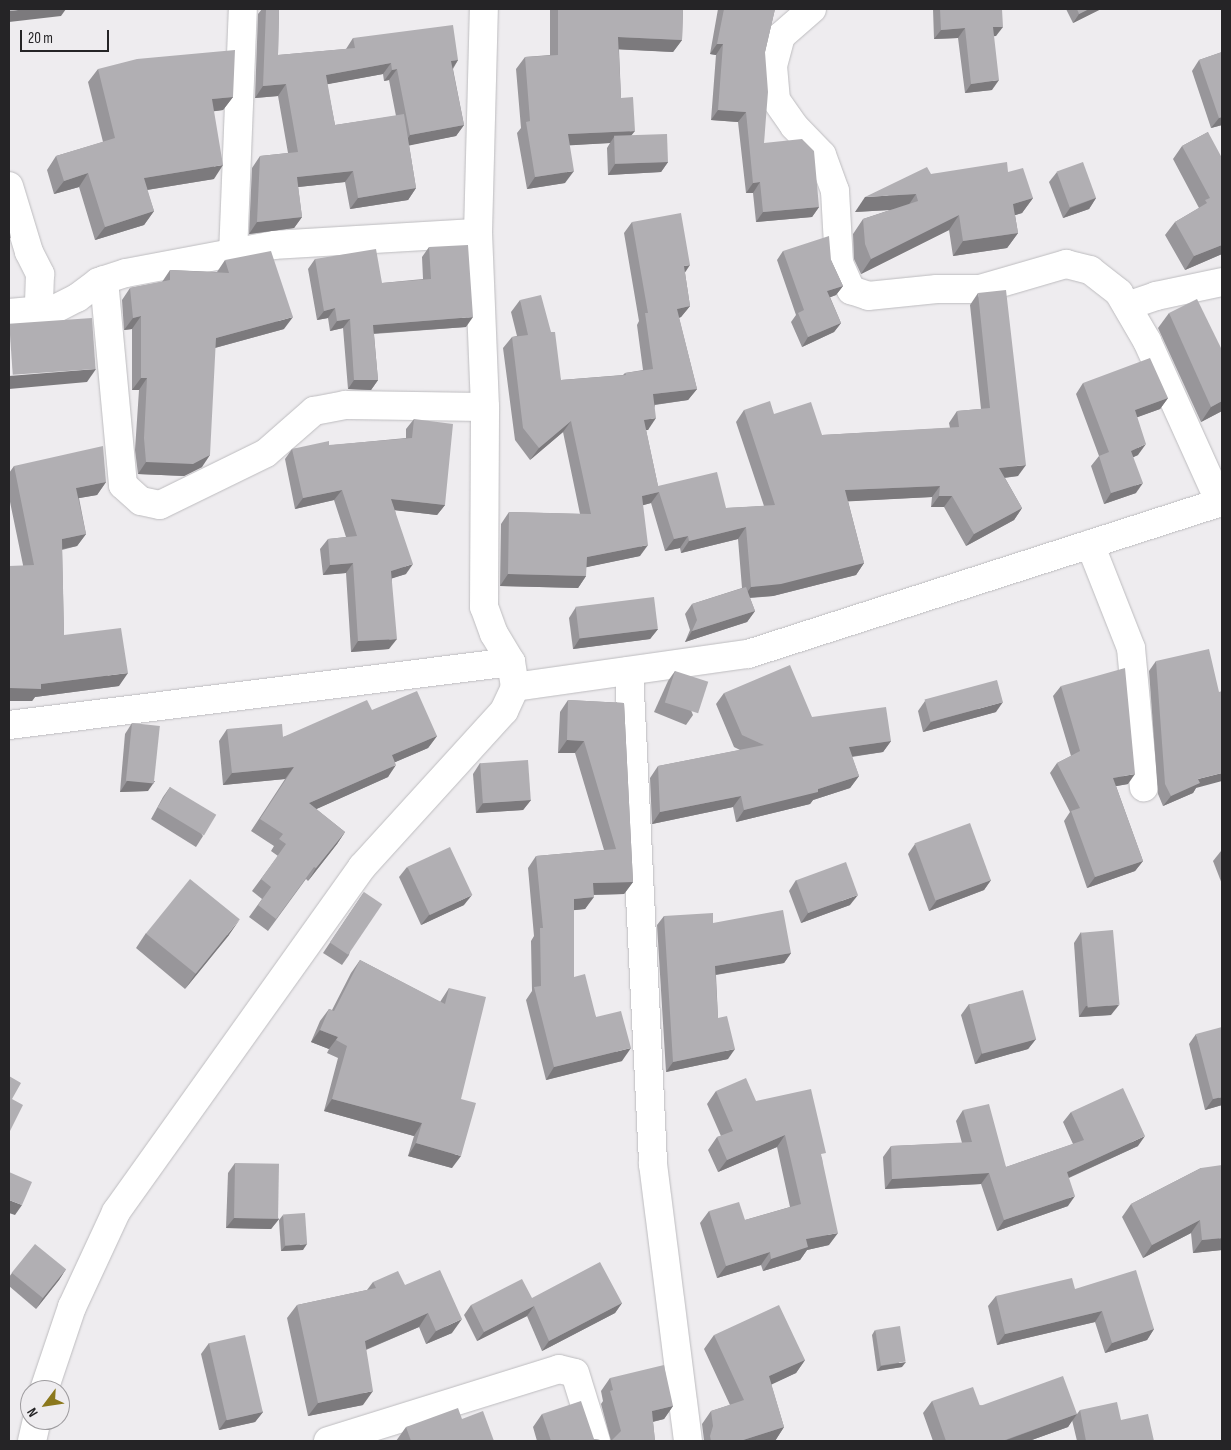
<!DOCTYPE html>
<html>
<head>
<meta charset="utf-8">
<style>
	body { margin:0 }
	#map { position:relative; width:1231px; height:1450px; overflow:hidden; background:#eeecef; font-family:"Sofia Sans Condensed",sans-serif }
	div>[style] { position:absolute }
	.roads { filter:drop-shadow(0 0 1px #bdbcbf) drop-shadow(0 0 1px #bdbcbf) }
	.minor>* { height:28px; margin:-14px; padding:0 14px; transform-origin:14px; border-radius:14px; background:#fff }
	.wall>* { inset:0; background:#98969a }
	.shaded-wall>* { inset:0; background:#7c7a7d }
	.building>* { inset:0; background:#b1afb3; transform-origin:0 0 }
	span { translate:-50% -50%; white-space:nowrap; text-align:center; line-height:1.15; -webkit-text-stroke:4px #eeecef; paint-order:stroke }
	.frame { position:absolute; inset:0; border:10px solid #252426; pointer-events:none }
	.north { position:absolute; left:20px; top:1380px; width:50px; height:50px; box-sizing:border-box; background:#eeecef; border:1px solid #9e9c9f; border-radius:50%; rotate:239deg; font-size:14px; font-weight:700; line-height:20px; text-align:center; color:#252426 }
	.north::after { content:''; display:block; margin:auto; width:18px; height:22px; background:#8b781d; clip-path:polygon(50% 0,100% 100%,50% 72%,0 100%) }
	.scale { position:absolute; left:20px; top:30px; width:89px; height:22px; box-sizing:border-box; border:2px solid #252426; border-top:0; padding-left:6px; font-size:15px; line-height:18px; white-space:nowrap; color:#252426; -webkit-text-stroke:4px #eeecef; paint-order:stroke }
</style>
</head>
<body>
<div id="map">
	<div class="roads">
		<div class="minor">
			<div style="left:812px;top:9px;width:41px;rotate:138.9deg"></div>
			<div style="left:781px;top:36px;width:31px;rotate:105deg"></div>
			<div style="left:773px;top:66px;width:34px;rotate:85deg"></div>
			<div style="left:776px;top:100px;width:32px;rotate:55deg"></div>
			<div style="left:794px;top:126px;width:40px;rotate:46deg"></div>
			<div style="left:822px;top:155px;width:38px;rotate:70deg"></div>
			<div style="left:835px;top:191px;width:72px;rotate:86.8deg"></div>
			<div style="left:839px;top:263px;width:30px;rotate:66deg"></div>
			<div style="left:851px;top:290px;width:18px;rotate:19deg"></div>
			<div style="left:868px;top:296px;width:69px;rotate:-5.8deg"></div>
			<div style="left:937px;top:289px;width:43px"></div>
			<div style="left:980px;top:289px;width:90px;rotate:-16.2deg"></div>
			<div style="left:1066px;top:264px;width:25px;rotate:14deg"></div>
			<div style="left:1090px;top:270px;width:37px;rotate:38deg"></div>
			<div style="left:1119px;top:293px;width:56px;rotate:59.7deg"></div>
			<div style="left:1147px;top:341px;width:178px;rotate:65.7deg"></div>
			<div style="left:9px;top:186px;width:69px;rotate:73.1deg"></div>
			<div style="left:29px;top:252px;width:25px;rotate:63deg"></div>
			<div style="left:40px;top:274px;width:36px;rotate:92deg"></div>
			<div style="left:233px;top:254px;width:245px;rotate:-87.7deg"></div>
			<div style="left:104px;top:280px;width:206px;rotate:84.7deg"></div>
			<div style="left:123px;top:485px;width:24px;rotate:42deg"></div>
			<div style="left:141px;top:501px;width:19px;rotate:12deg"></div>
			<div style="left:160px;top:505px;width:118px;rotate:-26.1deg"></div>
			<div style="left:266px;top:453px;width:64px;rotate:-41.2deg"></div>
			<div style="left:314px;top:411px;width:32px;rotate:-11deg"></div>
			<div style="left:345px;top:405px;width:140px;rotate:0.8deg"></div>
			<div style="left:1127px;top:306px;width:31px;rotate:-19deg"></div>
			<div style="left:1156px;top:296px;width:67px;rotate:-12deg"></div>
			<div style="left:9px;top:313px;width:46px;rotate:-5deg"></div>
			<div style="left:55px;top:309px;width:25px;rotate:-27deg"></div>
			<div style="left:77px;top:298px;width:26px;rotate:-37deg"></div>
			<div style="left:98px;top:282px;width:29px;rotate:-18deg"></div>
			<div style="left:126px;top:273px;width:151px;rotate:-10.7deg"></div>
			<div style="left:274px;top:245px;width:204px;rotate:-3.4deg"></div>
			<div style="left:1090px;top:544px;width:112px;rotate:68.5deg"></div>
			<div style="left:1131px;top:648px;width:140px;rotate:84.7deg"></div>
			<div style="left:629px;top:671px;width:494px;rotate:87.2deg"></div>
			<div style="left:653px;top:1164px;width:279px;rotate:82.8deg"></div>
			<div style="left:515px;top:687px;width:235px;rotate:-8.1deg"></div>
			<div style="left:748px;top:654px;width:498px;rotate:-17.8deg"></div>
			<div style="left:9px;top:725px;width:506px;rotate:-7.15deg"></div>
			<div style="left:44px;top:1390px;width:88px;rotate:-71.4deg"></div>
			<div style="left:72px;top:1307px;width:105px;rotate:-65.1deg"></div>
			<div style="left:116px;top:1212px;width:424px;rotate:-54.5deg"></div>
			<div style="left:362px;top:867px;width:211px;rotate:-47.7deg"></div>
			<div style="left:504px;top:711px;width:26px;rotate:-65deg"></div>
			<div style="left:515px;top:687px;width:25px;rotate:-99deg"></div>
			<div style="left:511px;top:662px;width:33px;rotate:-121deg"></div>
			<div style="left:494px;top:634px;width:29px;rotate:-110deg"></div>
			<div style="left:484px;top:607px;width:200px;rotate:-89.7deg"></div>
			<div style="left:485px;top:407px;width:174px;rotate:-92.3deg"></div>
			<div style="left:478px;top:233px;width:224px;rotate:-88.5deg"></div>
			<div style="left:32px;top:1441px;width:22px;rotate:-77deg"></div>
			<div style="left:328px;top:1441px;width:242px;rotate:-17.3deg"></div>
			<div style="left:559px;top:1369px;width:16px;rotate:14deg"></div>
			<div style="left:575px;top:1373px;width:71px;rotate:72.8deg"></div>
		</div>
	</div>
	<div class="wall">
		<div style="clip-path:polygon(evenodd,262px 9px,279px 9px,278px 55px,346px 49px,353px 38px,458px 60px,453px 69px,464px 125px,456px 136px,409px 145px,416px 188px,408px 200px,350px 209px,345px 182px,298px 187px,302px 217px,294px 228px,249px 234px,252px 168px,260px 156px,288px 153px,278px 96px,255px 98px,258px 14px,262px 9px,383px 74px,384px 81px,389px 80px,396px 116px,335px 125px,327px 84px,383px 74px)"></div>
		<div style="clip-path:polygon(550px 9px,683px 9px,682px 40px,673px 52px,619px 49px,621px 98px,631px 136px,668px 162px,661px 172px,608px 175px,607px 148px,610px 143px,569px 145px,565px 183px,527px 189px,517px 133px,521px 128px,516px 69px,525px 57px,550px 55px)"></div>
		<div style="clip-path:polygon(718px 9px,775px 9px,765px 52px,764px 143px,819px 207px,812px 217px,756px 222px,753px 193px,746px 193px,738px 122px,711px 120px,716px 55px,710px 54px)"></div>
		<div style="clip-path:polygon(933px 9px,1002px 9px,996px 36px,994px 36px,992px 90px,965px 93px,958px 38px,934px 39px)"></div>
		<div style="clip-path:polygon(1066px 9px,1101px 9px,1073px 23px)"></div>
		<div style="clip-path:polygon(1222px 52px,1222px 125px,1211px 128px,1192px 71px,1199px 60px)"></div>
		<div style="clip-path:polygon(98px 69px,233px 97px,223px 110px,214px 111px,214px 179px,147px 190px,154px 211px,144px 225px,95px 240px,79px 187px,54px 194px,47px 170px,56px 156px,103px 142px,88px 82px)"></div>
		<div style="clip-path:polygon(1208px 132px,1222px 254px,1185px 270px,1165px 235px,1175px 222px,1199px 208px,1173px 159px,1182px 146px)"></div>
		<div style="clip-path:polygon(1008px 172px,1033px 198px,1022px 213px,1015px 215px,1018px 233px,1007px 248px,953px 256px,949px 230px,861px 274px,854px 259px,853px 234px,863px 219px,890px 210px,855px 212px,931px 174px)"></div>
		<div style="clip-path:polygon(1057px 172px,1096px 198px,1089px 209px,1063px 218px,1049px 182px)"></div>
		<div style="clip-path:polygon(632px 222px,685px 273px,690px 306px,681px 317px,679px 318px,697px 389px,688px 400px,655px 405px,648px 430px,646px 430px,658px 486px,726px 508px,764px 506px,736px 422px,744px 410px,774px 414px,822px 435px,950px 428px,949px 423px,957px 411px,981px 409px,970px 305px,978px 293px,1018px 476px,1005px 478px,1022px 508px,1014px 520px,966px 546px,944px 507px,931px 507px,932px 497px,848px 501px,864px 563px,856px 575px,773px 596px,750px 598px,755px 611px,747px 622px,685px 642px,690px 630px,685px 614px,692px 604px,742px 588px,738px 539px,681px 553px,680px 548px,665px 551px,651px 503px,643px 505px,640px 556px,586px 567px,586px 576px,578px 588px,500px 586px,501px 524px,509px 512px,580px 514px,563px 432px,530px 460px,515px 440px,503px 348px,512px 337px,517px 336px,511px 312px,520px 300px,561px 380px,623px 375px,625px 373px,643px 370px,637px 325px,639px 321px,624px 233px)"></div>
		<div style="clip-path:polygon(429px 247px,466px 327px,374px 334px,378px 380px,371px 390px,348px 389px,343px 328px,330px 331px,328px 318px,317px 320px,308px 269px,315px 259px,382px 283px,423px 279px,422px 257px)"></div>
		<div style="clip-path:polygon(783px 251px,831px 260px,843px 286px,836px 295px,830px 297px,841px 323px,834px 332px,802px 347px,791px 322px,796px 315px,777px 260px)"></div>
		<div style="clip-path:polygon(225px 260px,284px 329px,215px 348px,202px 467px,184px 476px,138px 474px,135px 450px,139px 390px,132px 390px,132px 329px,124px 330px,122px 300px,130px 288px,162px 282px,170px 270px,217px 272px)"></div>
		<div style="clip-path:polygon(1169px 313px,1222px 350px,1222px 411px,1201px 422px,1158px 328px)"></div>
		<div style="clip-path:polygon(1083px 383px,1168px 398px,1160px 409px,1137px 417px,1138px 455px,1133px 457px,1136px 493px,1104px 504px,1091px 466px,1099px 456px,1076px 394px)"></div>
		<div style="clip-path:polygon(414px 419px,445px 505px,437px 515px,395px 510px,406px 574px,392px 578px,389px 649px,351px 652px,346px 573px,323px 575px,320px 549px,328px 539px,346px 537px,334px 500px,295px 509px,285px 459px,292px 449px,406px 438px,406px 429px)"></div>
		<div style="clip-path:polygon(14px 466px,106px 482px,97px 495px,79px 498px,86px 534px,77px 546px,62px 550px,64px 635px,119px 686px,35px 697px,32px 701px,23px 565px,9px 497px,9px 473px)"></div>
		<div style="clip-path:polygon(576px 607px,658px 629px,650px 639px,573px 649px,569px 618px)"></div>
		<div style="clip-path:polygon(1156px 661px,1196px 788px,1193px 793px,1163px 806px,1158px 794px,1149px 671px)"></div>
		<div style="clip-path:polygon(675px 671px,693px 715px,686px 725px,654px 712px,668px 681px)"></div>
		<div style="clip-path:polygon(1061px 686px,1128px 784px,1116px 786px,1143px 861px,1135px 871px,1087px 888px,1064px 821px,1070px 812px,1050px 773px,1057px 763px,1071px 756px,1053px 696px)"></div>
		<div style="clip-path:polygon(724px 693px,812px 717px,891px 741px,883px 752px,852px 757px,859px 776px,850px 788px,813px 800px,810px 804px,736px 822px,733px 807px,652px 824px,650px 778px,658px 766px,740px 750px,734px 747px,716px 704px)"></div>
		<div style="clip-path:polygon(568px 700px,624px 703px,633px 882px,624px 894px,594px 895px,585px 909px,574px 910px,574px 977px,596px 1017px,622px 1061px,546px 1080px,526px 1000px,532px 991px,531px 941px,534px 936px,528px 868px,536px 856px,604px 850px,575px 753px,558px 753px,560px 712px)"></div>
		<div style="clip-path:polygon(925px 701px,996px 712px,923px 732px,918px 711px)"></div>
		<div style="clip-path:polygon(372px 710px,437px 736px,428px 748px,395px 762px,388px 777px,316px 809px,345px 832px,337px 844px,308px 881px,306px 879px,268px 931px,249px 917px,262px 899px,252px 891px,278px 856px,271px 851px,274px 846px,251px 831px,285px 779px,223px 785px,219px 741px,227px 729px,283px 737px)"></div>
		<div style="clip-path:polygon(132px 723px,148px 791px,120px 792px,125px 734px)"></div>
		<div style="clip-path:polygon(480px 763px,531px 800px,523px 810px,476px 813px,473px 774px)"></div>
		<div style="clip-path:polygon(170px 787px,203px 836px,196px 847px,151px 819px,163px 797px)"></div>
		<div style="clip-path:polygon(915px 844px,991px 880px,984px 890px,929px 911px,908px 854px)"></div>
		<div style="clip-path:polygon(1222px 850px,1222px 884px,1213px 861px,1221px 851px)"></div>
		<div style="clip-path:polygon(407px 867px,464px 905px,421px 925px,399px 877px)"></div>
		<div style="clip-path:polygon(796px 880px,850px 905px,801px 923px,789px 891px)"></div>
		<div style="clip-path:polygon(364px 892px,349px 955px,342px 965px,323px 953px)"></div>
		<div style="clip-path:polygon(664px 916px,713px 923px,791px 953px,784px 963px,716px 975px,718px 1018px,728px 1059px,666px 1072px,657px 925px)"></div>
		<div style="clip-path:polygon(1081px 932px,1111px 1015px,1079px 1017px,1074px 943px)"></div>
		<div style="clip-path:polygon(146px 933px,229px 935px,185px 989px,136px 948px)"></div>
		<div style="clip-path:polygon(360px 960px,440px 1002px,449px 988px,461px 1099px,452px 1168px,408px 1156px,414px 1136px,324px 1111px,338px 1058px,327px 1053px,329px 1049px,311px 1042px,320px 1021px,329px 1009px,332px 1010px,351px 973px)"></div>
		<div style="clip-path:polygon(969px 1004px,1036px 1039px,1028px 1049px,975px 1064px,961px 1015px)"></div>
		<div style="clip-path:polygon(1196px 1034px,1222px 1105px,1205px 1110px,1189px 1044px)"></div>
		<div style="clip-path:polygon(716px 1091px,756px 1101px,822px 1158px,829px 1245px,807px 1250px,800px 1260px,763px 1271px,761px 1265px,717px 1278px,700px 1223px,709px 1211px,745px 1220px,790px 1207px,777px 1147px,718px 1172px,708px 1150px,717px 1137px,721px 1136px,707px 1104px)"></div>
		<div style="clip-path:polygon(963px 1110px,1006px 1167px,1073px 1144px,1063px 1122px,1071px 1112px,1138px 1146px,1069px 1178px,1068px 1206px,997px 1231px,981px 1184px,885px 1189px,883px 1157px,891px 1146px,962px 1143px,956px 1121px)"></div>
		<div style="clip-path:polygon(235px 1163px,279px 1219px,271px 1229px,226px 1228px,228px 1173px)"></div>
		<div style="clip-path:polygon(1201px 1168px,1222px 1250px,1193px 1253px,1191px 1233px,1143px 1258px,1122px 1217px,1131px 1204px)"></div>
		<div style="clip-path:polygon(283px 1215px,303px 1250px,281px 1251px,279px 1220px)"></div>
		<div style="clip-path:polygon(66px 1269px,59px 1280px,36px 1309px,9px 1286px,9px 1277px,12px 1273px)"></div>
		<div style="clip-path:polygon(373px 1282px,405px 1285px,452px 1333px,426px 1344px,419px 1327px,366px 1350px,363px 1405px,308px 1416px,287px 1318px,297px 1305px,367px 1290px)"></div>
		<div style="clip-path:polygon(1075px 1289px,1154px 1329px,1147px 1340px,1105px 1353px,1095px 1322px,997px 1345px,988px 1306px,996px 1296px)"></div>
		<div style="clip-path:polygon(532px 1298px,622px 1303px,615px 1313px,542px 1351px,527px 1316px,477px 1341px,464px 1315px,471px 1305px)"></div>
		<div style="clip-path:polygon(875px 1330px,902px 1367px,877px 1371px,872px 1335px)"></div>
		<div style="clip-path:polygon(714px 1335px,805px 1360px,796px 1373px,771px 1384px,784px 1427px,775px 1441px,703px 1441px,704px 1440px,702px 1424px,711px 1411px,730px 1405px,704px 1349px)"></div>
		<div style="clip-path:polygon(209px 1343px,263px 1412px,255px 1422px,219px 1430px,201px 1354px)"></div>
		<div style="clip-path:polygon(610px 1378px,673px 1406px,664px 1419px,653px 1422px,655px 1441px,611px 1441px,601px 1404px,603px 1401px,601px 1391px)"></div>
		<div style="clip-path:polygon(932px 1401px,1077px 1414px,1080px 1410px,1121px 1420px,1154px 1441px,1077px 1441px,1072px 1420px,1068px 1427px,1029px 1441px,933px 1441px,923px 1413px)"></div>
		<div style="clip-path:polygon(542px 1414px,594px 1439px,606px 1441px,537px 1441px,533px 1427px)"></div>
		<div style="clip-path:polygon(462px 1419px,494px 1441px,396px 1441px,406px 1427px)"></div>
	</div>
	<div class="shaded-wall">
		<div style="clip-path:polygon(27px 9px,66px 9px,61px 16px,9px 22px,9px 11px)"></div>
		<div style="clip-path:polygon(1089px 9px,1101px 9px,1073px 23px,1079px 14px)"></div>
		<div style="clip-path:polygon(993px 27px,1003px 27px,996px 36px,986px 37px)"></div>
		<div style="clip-path:polygon(965px 28px,958px 38px,934px 39px,941px 30px)"></div>
		<div style="clip-path:polygon(618px 37px,682px 40px,673px 52px,610px 49px)"></div>
		<div style="clip-path:polygon(717px 44px,723px 44px,716px 55px,710px 54px)"></div>
		<div style="clip-path:polygon(458px 60px,450px 72px,451px 61px)"></div>
		<div style="clip-path:polygon(391px 63px,383px 74px,318px 86px,326px 75px)"></div>
		<div style="clip-path:polygon(397px 69px,389px 80px,384px 81px,392px 70px)"></div>
		<div style="clip-path:polygon(999px 80px,992px 90px,965px 93px,971px 84px)"></div>
		<div style="clip-path:polygon(286px 84px,278px 96px,255px 98px,263px 86px)"></div>
		<div style="clip-path:polygon(233px 97px,223px 110px,202px 113px,212px 99px)"></div>
		<div style="clip-path:polygon(718px 110px,746px 112px,738px 122px,711px 120px)"></div>
		<div style="clip-path:polygon(1222px 117px,1222px 125px,1211px 128px,1219px 118px)"></div>
		<div style="clip-path:polygon(464px 125px,456px 136px,402px 147px,410px 135px)"></div>
		<div style="clip-path:polygon(635px 131px,626px 142px,614px 137px,610px 143px,559px 146px,568px 134px)"></div>
		<div style="clip-path:polygon(668px 162px,661px 172px,608px 175px,615px 164px)"></div>
		<div style="clip-path:polygon(223px 165px,214px 179px,134px 192px,144px 178px)"></div>
		<div style="clip-path:polygon(353px 171px,345px 182px,289px 188px,297px 177px)"></div>
		<div style="clip-path:polygon(574px 171px,565px 183px,527px 189px,535px 177px)"></div>
		<div style="clip-path:polygon(88px 173px,79px 187px,54px 194px,64px 181px)"></div>
		<div style="clip-path:polygon(760px 182px,753px 193px,746px 193px,753px 183px)"></div>
		<div style="clip-path:polygon(416px 188px,408px 200px,350px 209px,358px 198px)"></div>
		<div style="clip-path:polygon(916px 194px,906px 209px,855px 212px,865px 197px)"></div>
		<div style="clip-path:polygon(1033px 198px,1022px 213px,1003px 219px,1013px 204px)"></div>
		<div style="clip-path:polygon(1096px 198px,1089px 209px,1063px 218px,1070px 208px)"></div>
		<div style="clip-path:polygon(819px 207px,812px 217px,756px 222px,763px 212px)"></div>
		<div style="clip-path:polygon(154px 211px,144px 225px,95px 240px,105px 227px)"></div>
		<div style="clip-path:polygon(959px 215px,949px 230px,861px 274px,871px 259px)"></div>
		<div style="clip-path:polygon(302px 217px,294px 228px,249px 234px,257px 222px)"></div>
		<div style="clip-path:polygon(1018px 233px,1007px 248px,953px 256px,963px 241px)"></div>
		<div style="clip-path:polygon(1222px 245px,1222px 254px,1185px 270px,1194px 256px)"></div>
		<div style="clip-path:polygon(690px 265px,682px 277px,684px 266px)"></div>
		<div style="clip-path:polygon(843px 286px,836px 295px,821px 301px,827px 291px)"></div>
		<div style="clip-path:polygon(690px 306px,681px 317px,669px 321px,677px 309px)"></div>
		<div style="clip-path:polygon(335px 308px,328px 318px,317px 320px,324px 311px)"></div>
		<div style="clip-path:polygon(141px 316px,132px 329px,124px 330px,133px 318px)"></div>
		<div style="clip-path:polygon(293px 317px,284px 329px,207px 350px,216px 338px)"></div>
		<div style="clip-path:polygon(473px 317px,466px 327px,366px 334px,373px 325px)"></div>
		<div style="clip-path:polygon(350px 319px,343px 328px,330px 331px,337px 321px)"></div>
		<div style="clip-path:polygon(841px 323px,834px 332px,802px 347px,808px 337px)"></div>
		<div style="clip-path:polygon(96px 369px,87px 382px,9px 389px,9px 376px)"></div>
		<div style="clip-path:polygon(141px 378px,147px 378px,139px 390px,132px 390px)"></div>
		<div style="clip-path:polygon(354px 380px,378px 380px,371px 390px,348px 389px)"></div>
		<div style="clip-path:polygon(697px 389px,688px 400px,645px 406px,653px 394px)"></div>
		<div style="clip-path:polygon(1168px 398px,1160px 409px,1127px 421px,1135px 410px)"></div>
		<div style="clip-path:polygon(1222px 401px,1222px 411px,1201px 422px,1211px 407px)"></div>
		<div style="clip-path:polygon(656px 418px,648px 430px,636px 431px,644px 420px)"></div>
		<div style="clip-path:polygon(571px 421px,563px 432px,530px 460px,539px 448px)"></div>
		<div style="clip-path:polygon(1146px 444px,1138px 455px,1123px 462px,1131px 451px)"></div>
		<div style="clip-path:polygon(210px 455px,202px 467px,184px 476px,138px 474px,146px 462px)"></div>
		<div style="clip-path:polygon(1026px 465px,1018px 476px,991px 479px,999px 468px)"></div>
		<div style="clip-path:polygon(106px 482px,97px 495px,68px 500px,76px 488px)"></div>
		<div style="clip-path:polygon(1143px 483px,1136px 493px,1104px 504px,1111px 493px)"></div>
		<div style="clip-path:polygon(940px 486px,932px 497px,837px 502px,845px 490px)"></div>
		<div style="clip-path:polygon(342px 490px,334px 500px,295px 509px,303px 498px)"></div>
		<div style="clip-path:polygon(659px 492px,651px 503px,633px 508px,642px 496px)"></div>
		<div style="clip-path:polygon(939px 496px,952px 496px,944px 507px,931px 507px)"></div>
		<div style="clip-path:polygon(391px 499px,445px 505px,437px 515px,384px 509px)"></div>
		<div style="clip-path:polygon(1022px 508px,1014px 520px,966px 546px,974px 534px)"></div>
		<div style="clip-path:polygon(746px 527px,738px 539px,681px 553px,689px 541px)"></div>
		<div style="clip-path:polygon(86px 534px,77px 546px,53px 551px,62px 539px)"></div>
		<div style="clip-path:polygon(688px 536px,680px 548px,665px 551px,674px 539px)"></div>
		<div style="clip-path:polygon(648px 545px,640px 556px,578px 569px,587px 557px)"></div>
		<div style="clip-path:polygon(353px 563px,346px 573px,323px 575px,330px 565px)"></div>
		<div style="clip-path:polygon(864px 563px,856px 575px,773px 596px,743px 598px,751px 587px)"></div>
		<div style="clip-path:polygon(413px 564px,406px 574px,384px 581px,391px 571px)"></div>
		<div style="clip-path:polygon(508px 574px,586px 576px,578px 588px,500px 586px)"></div>
		<div style="clip-path:polygon(755px 611px,747px 622px,685px 642px,692px 631px)"></div>
		<div style="clip-path:polygon(658px 629px,650px 639px,573px 649px,580px 638px)"></div>
		<div style="clip-path:polygon(397px 639px,389px 649px,351px 652px,358px 641px)"></div>
		<div style="clip-path:polygon(128px 673px,119px 686px,35px 697px,32px 701px,9px 701px,9px 688px)"></div>
		<div style="clip-path:polygon(1003px 702px,996px 712px,923px 732px,931px 722px)"></div>
		<div style="clip-path:polygon(437px 736px,428px 748px,384px 767px,392px 755px)"></div>
		<div style="clip-path:polygon(567px 740px,584px 741px,575px 753px,558px 753px)"></div>
		<div style="clip-path:polygon(891px 741px,883px 752px,841px 758px,849px 747px)"></div>
		<div style="clip-path:polygon(396px 765px,388px 777px,301px 816px,309px 803px)"></div>
		<div style="clip-path:polygon(294px 767px,285px 779px,223px 785px,232px 773px)"></div>
		<div style="clip-path:polygon(1222px 773px,1222px 781px,1196px 788px,1193px 793px,1163px 806px,1171px 796px,1198px 779px)"></div>
		<div style="clip-path:polygon(1135px 774px,1128px 784px,1106px 788px,1113px 778px)"></div>
		<div style="clip-path:polygon(859px 776px,850px 788px,813px 800px,810px 804px,736px 822px,744px 810px,818px 789px)"></div>
		<div style="clip-path:polygon(127px 781px,155px 781px,148px 791px,120px 792px)"></div>
		<div style="clip-path:polygon(741px 796px,733px 807px,652px 824px,660px 812px)"></div>
		<div style="clip-path:polygon(531px 800px,523px 810px,476px 813px,483px 803px)"></div>
		<div style="clip-path:polygon(345px 832px,337px 844px,308px 881px,316px 868px)"></div>
		<div style="clip-path:polygon(1143px 861px,1135px 871px,1087px 888px,1095px 877px)"></div>
		<div style="clip-path:polygon(991px 880px,984px 890px,929px 911px,937px 900px)"></div>
		<div style="clip-path:polygon(633px 882px,624px 894px,584px 895px,593px 883px)"></div>
		<div style="clip-path:polygon(472px 895px,464px 905px,421px 925px,429px 915px)"></div>
		<div style="clip-path:polygon(858px 895px,850px 905px,801px 923px,808px 913px)"></div>
		<div style="clip-path:polygon(594px 897px,585px 909px,566px 911px,574px 899px)"></div>
		<div style="clip-path:polygon(240px 919px,229px 935px,185px 989px,196px 973px)"></div>
		<div style="clip-path:polygon(791px 953px,784px 963px,708px 976px,715px 966px)"></div>
		<div style="clip-path:polygon(1119px 1005px,1111px 1015px,1079px 1017px,1086px 1006px)"></div>
		<div style="clip-path:polygon(320px 1030px,338px 1037px,329px 1049px,311px 1042px)"></div>
		<div style="clip-path:polygon(1036px 1039px,1028px 1049px,975px 1064px,982px 1053px)"></div>
		<div style="clip-path:polygon(631px 1048px,622px 1061px,546px 1080px,554px 1067px)"></div>
		<div style="clip-path:polygon(735px 1049px,728px 1059px,666px 1072px,673px 1062px)"></div>
		<div style="clip-path:polygon(1222px 1097px,1222px 1105px,1205px 1110px,1213px 1099px)"></div>
		<div style="clip-path:polygon(332px 1099px,422px 1123px,414px 1136px,324px 1111px)"></div>
		<div style="clip-path:polygon(785px 1135px,777px 1147px,718px 1172px,727px 1160px)"></div>
		<div style="clip-path:polygon(1145px 1136px,1138px 1146px,1059px 1182px,1067px 1172px)"></div>
		<div style="clip-path:polygon(416px 1143px,461px 1156px,452px 1168px,408px 1156px)"></div>
		<div style="clip-path:polygon(989px 1173px,981px 1184px,885px 1189px,892px 1179px)"></div>
		<div style="clip-path:polygon(1075px 1196px,1068px 1206px,997px 1231px,1004px 1220px)"></div>
		<div style="clip-path:polygon(9px 1200px,22px 1205px,15px 1215px,9px 1213px)"></div>
		<div style="clip-path:polygon(234px 1218px,279px 1219px,271px 1229px,226px 1228px)"></div>
		<div style="clip-path:polygon(1200px 1220px,1191px 1233px,1143px 1258px,1152px 1245px)"></div>
		<div style="clip-path:polygon(838px 1233px,829px 1245px,807px 1250px,800px 1260px,763px 1271px,771px 1259px,806px 1239px)"></div>
		<div style="clip-path:polygon(1222px 1238px,1222px 1250px,1193px 1253px,1202px 1240px)"></div>
		<div style="clip-path:polygon(307px 1244px,303px 1250px,281px 1251px,285px 1246px)"></div>
		<div style="clip-path:polygon(770px 1252px,761px 1265px,717px 1278px,726px 1266px)"></div>
		<div style="clip-path:polygon(66px 1269px,59px 1280px,36px 1309px,43px 1298px)"></div>
		<div style="clip-path:polygon(622px 1303px,615px 1313px,542px 1351px,549px 1341px)"></div>
		<div style="clip-path:polygon(534px 1306px,527px 1316px,477px 1341px,484px 1332px)"></div>
		<div style="clip-path:polygon(1102px 1311px,1095px 1322px,997px 1345px,1005px 1334px)"></div>
		<div style="clip-path:polygon(428px 1313px,419px 1327px,355px 1354px,365px 1341px)"></div>
		<div style="clip-path:polygon(462px 1319px,452px 1333px,426px 1344px,436px 1331px)"></div>
		<div style="clip-path:polygon(1154px 1329px,1147px 1340px,1105px 1353px,1112px 1343px)"></div>
		<div style="clip-path:polygon(805px 1360px,796px 1373px,760px 1390px,769px 1376px)"></div>
		<div style="clip-path:polygon(906px 1362px,902px 1367px,877px 1371px,881px 1366px)"></div>
		<div style="clip-path:polygon(373px 1391px,363px 1405px,308px 1416px,318px 1403px)"></div>
		<div style="clip-path:polygon(673px 1406px,664px 1419px,643px 1424px,652px 1411px)"></div>
		<div style="clip-path:polygon(263px 1412px,255px 1422px,219px 1430px,226px 1420px)"></div>
		<div style="clip-path:polygon(1077px 1414px,1068px 1427px,1029px 1441px,1004px 1441px)"></div>
		<div style="clip-path:polygon(784px 1427px,775px 1441px,740px 1441px)"></div>
	</div>
	<div class="building">
		<div style="clip-path:polygon(9px 9px,27px 9px,9px 11px)"></div>
		<div style="clip-path:polygon(266px 9px,279px 9px,278px 55px,355px 48px,353px 38px,453px 25px,458px 60px,451px 61px,464px 125px,410px 135px,397px 69px,392px 70px,391px 63px,326px 75px,335px 125px,404px 114px,416px 188px,358px 198px,353px 171px,297px 177px,302px 217px,257px 222px,260px 156px,298px 152px,286px 84px,263px 86px)"></div>
		<div style="clip-path:polygon(558px 9px,683px 9px,682px 40px,618px 37px,621px 98px,633px 97px,635px 131px,568px 134px,574px 171px,535px 177px,526px 122px,530px 121px,525px 57px,558px 55px)"></div>
		<div style="clip-path:polygon(724px 9px,775px 9px,765px 52px,768px 92px,764px 143px,802px 139px,814px 151px,819px 207px,763px 212px,760px 182px,753px 183px,746px 112px,718px 110px,723px 44px,717px 44px)"></div>
		<div style="clip-path:polygon(940px 9px,1002px 9px,1003px 27px,993px 27px,999px 80px,971px 84px,965px 28px,941px 30px)"></div>
		<div style="clip-path:polygon(1077px 9px,1089px 9px,1079px 14px)"></div>
		<div style="clip-path:polygon(235px 50px,233px 97px,212px 99px,223px 165px,144px 178px,154px 211px,105px 227px,88px 173px,64px 181px,56px 156px,115px 138px,98px 69px,137px 59px)"></div>
		<div style="clip-path:polygon(1222px 52px,1222px 117px,1219px 118px,1199px 60px)"></div>
		<div style="clip-path:polygon(1208px 132px,1222px 158px,1222px 245px,1194px 256px,1175px 222px,1207px 203px,1205px 200px,1210px 198px,1182px 146px)"></div>
		<div style="left:667px;top:134px;width:28px;height:53px;rotate:88deg"></div>
		<div style="clip-path:polygon(1007px 162px,1008px 172px,1023px 168px,1033px 198px,1013px 204px,1018px 233px,963px 241px,959px 215px,871px 259px,865px 244px,863px 219px,918px 201px,916px 194px,865px 197px,927px 167px,931px 174px)"></div>
		<div style="left:1083px;top:162px;width:38px;height:28px;rotate:70deg"></div>
		<div style="clip-path:polygon(681px 213px,690px 265px,684px 266px,690px 306px,677px 309px,697px 389px,653px 394px,656px 418px,644px 420px,658px 486px,717px 472px,726px 508px,775px 505px,744px 410px,770px 401px,774px 414px,811px 402px,822px 435px,959px 427px,957px 411px,990px 408px,978px 293px,1006px 290px,1026px 465px,999px 468px,1022px 508px,974px 534px,952px 496px,939px 496px,940px 486px,845px 490px,864px 563px,781px 584px,751px 587px,746px 527px,689px 541px,688px 536px,674px 539px,659px 492px,642px 496px,648px 545px,587px 557px,586px 576px,508px 574px,509px 512px,591px 514px,571px 421px,539px 448px,523px 428px,512px 337px,528px 335px,520px 300px,541px 295px,551px 332px,555px 332px,561px 380px,626px 375px,625px 373px,653px 369px,645px 313px,648px 313px,632px 222px)"></div>
		<div style="clip-path:polygon(9px 227px,11px 238px,9px 239px)"></div>
		<div style="clip-path:polygon(829px 236px,831px 260px,843px 286px,827px 291px,841px 323px,808px 337px,798px 313px,804px 310px,783px 251px)"></div>
		<div style="clip-path:polygon(468px 245px,473px 317px,373px 325px,378px 380px,354px 380px,350px 319px,337px 321px,335px 308px,324px 311px,315px 259px,376px 249px,382px 283px,431px 279px,429px 247px)"></div>
		<div style="clip-path:polygon(271px 251px,293px 317px,216px 338px,210px 455px,193px 464px,146px 462px,144px 438px,147px 378px,141px 378px,141px 316px,133px 318px,130px 288px,170px 280px,170px 270px,229px 273px,225px 260px)"></div>
		<div style="clip-path:polygon(1197px 299px,1222px 350px,1222px 401px,1211px 407px,1169px 313px)"></div>
		<div style="left:92px;top:318px;width:51px;height:83px;rotate:86deg"></div>
		<div style="clip-path:polygon(1150px 358px,1168px 398px,1135px 410px,1146px 444px,1131px 451px,1143px 483px,1111px 493px,1099px 456px,1109px 452px,1083px 383px)"></div>
		<div style="clip-path:polygon(414px 419px,453px 424px,445px 505px,391px 499px,413px 564px,391px 571px,397px 639px,358px 641px,353px 563px,330px 565px,328px 539px,357px 536px,342px 490px,303px 498px,292px 449px,329px 441px,329px 445px,412px 438px)"></div>
		<div style="clip-path:polygon(103px 446px,106px 482px,76px 488px,86px 534px,62px 539px,64px 635px,121px 628px,128px 673px,41px 684px,41px 689px,9px 688px,9px 566px,34px 565px,14px 466px)"></div>
		<div style="clip-path:polygon(746px 587px,755px 611px,692px 631px,697px 620px,692px 604px)"></div>
		<div style="left:654px;top:597px;width:32px;height:79px;rotate:83deg"></div>
		<div style="clip-path:polygon(1209px 649px,1219px 692px,1222px 691px,1222px 773px,1198px 779px,1200px 783px,1171px 796px,1165px 784px,1156px 661px)"></div>
		<div style="clip-path:polygon(790px 665px,812px 717px,886px 707px,891px 741px,849px 747px,859px 776px,818px 789px,818px 792px,744px 810px,741px 796px,660px 812px,658px 766px,764px 745px,742px 735px,724px 693px)"></div>
		<div style="clip-path:polygon(1125px 668px,1135px 774px,1113px 778px,1143px 861px,1095px 877px,1071px 811px,1080px 808px,1057px 763px,1080px 751px,1061px 686px)"></div>
		<div style="left:675px;top:671px;width:35px;height:33px;rotate:18deg"></div>
		<div style="left:997px;top:680px;width:23px;height:75px;rotate:75deg"></div>
		<div style="clip-path:polygon(417px 691px,437px 736px,392px 755px,396px 765px,309px 803px,345px 832px,316px 868px,314px 867px,276px 919px,258px 905px,271px 887px,261px 879px,286px 844px,279px 839px,283px 834px,260px 819px,294px 767px,232px 773px,227px 729px,282px 724px,283px 737px,367px 700px,372px 710px)"></div>
		<div style="clip-path:polygon(568px 700px,624px 703px,633px 882px,593px 883px,594px 897px,574px 899px,574px 977px,585px 974px,596px 1017px,621px 1011px,631px 1048px,554px 1067px,534px 987px,541px 986px,540px 928px,543px 928px,536px 856px,616px 849px,584px 741px,567px 740px)"></div>
		<div style="left:132px;top:723px;width:28px;height:58px;rotate:6deg"></div>
		<div style="left:528px;top:760px;width:40px;height:48px;rotate:86deg"></div>
		<div style="left:170px;top:787px;width:54px;height:24px;rotate:31deg"></div>
		<div style="left:970px;top:823px;width:61px;height:59px;rotate:70deg"></div>
		<div style="left:450px;top:847px;width:53px;height:47px;rotate:65deg"></div>
		<div style="left:846px;top:862px;width:35px;height:53px;rotate:70deg"></div>
		<div style="left:190px;top:879px;width:64px;height:70px;rotate:39deg"></div>
		<div style="left:364px;top:892px;width:22px;height:61px;rotate:34deg"></div>
		<div style="clip-path:polygon(783px 910px,791px 953px,715px 966px,718px 1018px,727px 1016px,735px 1049px,673px 1062px,664px 916px,713px 913px,713px 923px)"></div>
		<div style="left:1113px;top:930px;width:75px;height:32px;rotate:85deg"></div>
		<div style="clip-path:polygon(360px 960px,445px 1004px,449px 988px,486px 997px,461px 1099px,476px 1103px,461px 1156px,416px 1143px,422px 1123px,332px 1099px,347px 1046px,336px 1040px,338px 1037px,320px 1030px,329px 1009px,334px 1011px)"></div>
		<div style="left:1023px;top:990px;width:51px;height:56px;rotate:75deg"></div>
		<div style="clip-path:polygon(1222px 1027px,1222px 1097px,1213px 1099px,1196px 1034px)"></div>
		<div style="clip-path:polygon(9px 1076px,21px 1083px,12px 1099px,23px 1105px,9px 1133px)"></div>
		<div style="clip-path:polygon(746px 1078px,756px 1101px,811px 1089px,826px 1153px,821px 1154px,838px 1233px,806px 1239px,808px 1247px,771px 1259px,770px 1252px,726px 1266px,709px 1211px,739px 1202px,745px 1220px,801px 1204px,785px 1135px,727px 1160px,717px 1137px,733px 1131px,716px 1091px)"></div>
		<div style="clip-path:polygon(1123px 1088px,1145px 1136px,1067px 1172px,1075px 1196px,1004px 1220px,989px 1173px,892px 1179px,891px 1146px,972px 1142px,963px 1110px,989px 1104px,1006px 1167px,1084px 1140px,1071px 1112px)"></div>
		<div style="left:235px;top:1163px;width:44px;height:55px;rotate:1deg"></div>
		<div style="clip-path:polygon(1222px 1165px,1222px 1238px,1202px 1240px,1200px 1220px,1152px 1245px,1131px 1204px,1201px 1168px)"></div>
		<div style="clip-path:polygon(9px 1172px,32px 1182px,22px 1205px,9px 1200px)"></div>
		<div style="left:305px;top:1213px;width:31px;height:22px;rotate:86deg"></div>
		<div style="left:35px;top:1244px;width:40px;height:37px;rotate:39deg"></div>
		<div style="clip-path:polygon(600px 1262px,622px 1303px,549px 1341px,534px 1306px,484px 1332px,471px 1305px,522px 1279px,532px 1298px)"></div>
		<div style="clip-path:polygon(440px 1270px,462px 1319px,436px 1331px,428px 1313px,365px 1341px,373px 1391px,318px 1403px,297px 1305px,376px 1288px,373px 1282px,398px 1271px,405px 1285px)"></div>
		<div style="clip-path:polygon(1136px 1270px,1154px 1329px,1112px 1343px,1102px 1311px,1005px 1334px,996px 1296px,1072px 1278px,1075px 1289px)"></div>
		<div style="clip-path:polygon(779px 1305px,805px 1360px,769px 1376px,784px 1427px,740px 1441px,711px 1441px,710px 1436px,713px 1426px,711px 1411px,744px 1400px,714px 1335px)"></div>
		<div style="left:900px;top:1326px;width:36px;height:25px;rotate:81deg"></div>
		<div style="left:245px;top:1335px;width:79px;height:37px;rotate:77deg"></div>
		<div style="clip-path:polygon(664px 1365px,673px 1406px,652px 1411px,655px 1441px,611px 1441px,621px 1431px,610px 1391px,613px 1390px,610px 1378px)"></div>
		<div style="clip-path:polygon(1063px 1376px,1077px 1414px,1005px 1440px,1005px 1441px,946px 1441px,932px 1401px,973px 1387px,980px 1406px)"></div>
		<div style="clip-path:polygon(581px 1401px,594px 1439px,606px 1441px,551px 1441px,542px 1414px)"></div>
		<div style="clip-path:polygon(1117px 1402px,1121px 1420px,1148px 1414px,1154px 1441px,1086px 1441px,1080px 1410px)"></div>
		<div style="clip-path:polygon(458px 1408px,462px 1419px,483px 1411px,494px 1441px,411px 1441px,406px 1427px)"></div>
	</div>
	<div class="frame"></div>
	<div class="north">N</div>
	<div class="scale">20 m</div>
</div>
</body>
</html>
